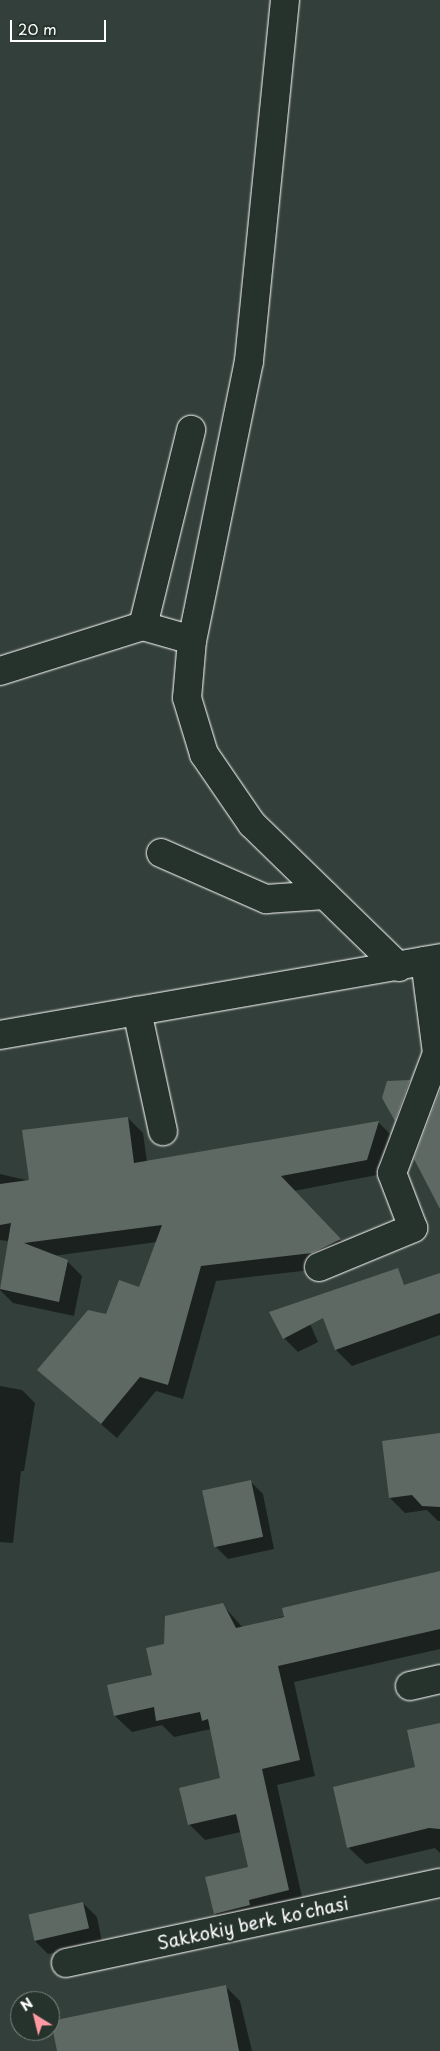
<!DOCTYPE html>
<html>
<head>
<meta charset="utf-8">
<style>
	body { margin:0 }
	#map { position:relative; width:440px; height:2051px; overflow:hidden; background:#333f3a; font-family:"Playpen Sans",sans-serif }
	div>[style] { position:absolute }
	.shadow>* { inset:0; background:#0007 }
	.building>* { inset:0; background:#5f6964; transform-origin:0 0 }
	.roads { filter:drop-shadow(0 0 1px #fff) drop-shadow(0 0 1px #fff) }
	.minor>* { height:28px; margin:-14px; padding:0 14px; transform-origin:14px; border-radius:14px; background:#26332d }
	.major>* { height:28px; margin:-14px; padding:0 14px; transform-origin:14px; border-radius:14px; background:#26332d }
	span { translate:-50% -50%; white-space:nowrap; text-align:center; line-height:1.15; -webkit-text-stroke:4px #26332d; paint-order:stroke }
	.street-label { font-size:18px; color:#fff }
	.north { position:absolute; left:10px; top:1991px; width:50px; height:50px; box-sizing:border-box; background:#26332d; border:1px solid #7d8581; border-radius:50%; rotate:324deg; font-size:14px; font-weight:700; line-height:20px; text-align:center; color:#fff }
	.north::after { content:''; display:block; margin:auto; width:18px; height:22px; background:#ff9aa2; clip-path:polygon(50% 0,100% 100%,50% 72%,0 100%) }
	.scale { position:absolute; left:10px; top:20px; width:96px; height:22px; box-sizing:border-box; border:2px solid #fff; border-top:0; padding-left:6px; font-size:15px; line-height:18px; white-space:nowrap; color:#fff; -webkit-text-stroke:4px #26332d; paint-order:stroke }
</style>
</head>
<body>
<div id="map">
	<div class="shadow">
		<div style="clip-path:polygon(388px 1082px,410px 1082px,417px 1089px,402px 1127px,384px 1098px)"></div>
		<div style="clip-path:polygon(128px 1118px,143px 1133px,147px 1162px,378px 1122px,393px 1137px,382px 1174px,294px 1191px,354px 1254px,328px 1268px,216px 1281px,183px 1399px,156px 1391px,117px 1438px,38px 1370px,139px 1289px,157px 1242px,53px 1256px,67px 1261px,82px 1276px,74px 1316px,13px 1303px,0 1290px,9px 1241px,0 1240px,0 1174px,30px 1181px)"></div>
		<div style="clip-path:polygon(440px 1274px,440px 1335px,352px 1366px,336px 1350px)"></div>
		<div style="clip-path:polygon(308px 1319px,318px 1342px,298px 1352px,284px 1338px)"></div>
		<div style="clip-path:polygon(0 1386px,22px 1390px,35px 1403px,24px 1471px,21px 1471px,13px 1543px,0 1542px)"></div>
		<div style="clip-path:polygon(440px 1434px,440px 1521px,438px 1521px,427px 1510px,405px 1513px,390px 1498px)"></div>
		<div style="clip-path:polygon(251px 1482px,263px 1494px,274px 1549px,228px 1559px,215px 1546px)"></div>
		<div style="clip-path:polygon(440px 1572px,440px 1649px,294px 1682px,315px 1776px,277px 1785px,304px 1906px,231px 1930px,215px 1914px,249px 1868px,241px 1832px,205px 1840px,189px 1824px,222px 1779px,211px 1729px,174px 1737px,162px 1725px,132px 1732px,115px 1716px,109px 1686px,153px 1676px,165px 1645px,222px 1604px,243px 1628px)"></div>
		<div style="clip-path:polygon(440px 1724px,440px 1853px,435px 1848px,366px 1864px,348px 1847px,417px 1768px)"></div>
		<div style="clip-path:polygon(83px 1903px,97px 1917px,102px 1942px,48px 1954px,34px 1940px)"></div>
		<div style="clip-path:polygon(226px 1987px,240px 2001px,252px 2051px,58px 2051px)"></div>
	</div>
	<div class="building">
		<div style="clip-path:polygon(410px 1080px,395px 1121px,382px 1098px,387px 1081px)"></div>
		<div style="clip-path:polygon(440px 1090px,440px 1209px,414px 1159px)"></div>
		<div style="clip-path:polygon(128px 1117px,134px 1163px,379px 1121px,367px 1160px,281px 1176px,341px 1239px,312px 1253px,201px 1266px,168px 1385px,140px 1377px,101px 1424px,37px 1370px,88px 1310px,106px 1314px,119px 1280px,139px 1287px,162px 1225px,24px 1243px,68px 1260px,59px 1302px,0 1289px,11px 1223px,0 1225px,0 1184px,29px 1180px,22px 1130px)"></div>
		<div style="clip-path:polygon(398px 1268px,404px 1285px,440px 1273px,440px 1313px,335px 1350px,323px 1318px,283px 1339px,269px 1312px)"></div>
		<div style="clip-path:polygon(440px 1433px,440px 1507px,422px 1506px,412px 1495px,389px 1498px,382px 1441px)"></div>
		<div style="left:251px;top:1480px;width:58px;height:50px;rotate:78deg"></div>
		<div style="clip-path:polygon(440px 1571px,440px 1629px,278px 1666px,300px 1760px,262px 1769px,289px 1890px,249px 1900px,250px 1905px,214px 1914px,205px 1877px,248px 1867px,236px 1814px,188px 1825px,179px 1788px,220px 1778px,208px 1719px,202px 1721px,200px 1712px,156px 1721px,154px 1707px,114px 1716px,107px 1685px,152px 1675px,146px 1648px,164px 1644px,165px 1616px,223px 1603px,236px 1628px,284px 1617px,282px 1608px)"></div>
		<div style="clip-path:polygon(440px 1723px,440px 1829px,429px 1828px,347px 1848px,333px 1787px,415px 1767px,407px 1730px)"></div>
		<div style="left:83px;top:1902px;width:27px;height:56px;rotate:77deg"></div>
		<div style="clip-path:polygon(226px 1985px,239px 2051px,57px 2051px,51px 2021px)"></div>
	</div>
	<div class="roads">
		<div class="minor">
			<div style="left:285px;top:0;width:363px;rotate:95.7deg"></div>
			<div style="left:249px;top:361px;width:285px;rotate:101.5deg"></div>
			<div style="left:192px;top:640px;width:58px;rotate:94.9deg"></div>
			<div style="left:187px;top:698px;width:59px;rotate:73.1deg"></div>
			<div style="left:204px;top:754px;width:85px;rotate:55.6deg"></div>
			<div style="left:252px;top:824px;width:205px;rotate:44.2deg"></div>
			<div style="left:143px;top:626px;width:202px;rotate:-76.2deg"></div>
			<div style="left:0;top:671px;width:150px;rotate:-17.5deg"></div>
			<div style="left:143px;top:626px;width:51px;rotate:15.9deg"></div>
			<div style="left:161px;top:853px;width:115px;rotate:23.7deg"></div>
			<div style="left:266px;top:899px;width:59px;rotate:-3.9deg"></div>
			<div style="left:137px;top:1011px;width:123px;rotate:77.8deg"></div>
			<div style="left:319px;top:1267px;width:102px;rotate:-22.5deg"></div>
			<div style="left:413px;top:1228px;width:59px;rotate:-110.9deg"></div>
			<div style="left:392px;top:1173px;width:128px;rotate:-69.4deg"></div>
			<div style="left:437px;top:1053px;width:93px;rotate:-97.4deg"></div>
			<div style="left:410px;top:1686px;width:31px;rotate:-13deg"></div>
			<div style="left:66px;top:1963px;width:382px;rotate:-12.1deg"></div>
		</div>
		<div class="major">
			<div style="left:0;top:1035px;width:447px;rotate:-9.9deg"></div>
		</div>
	</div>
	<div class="street-label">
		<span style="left:253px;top:1923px;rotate:-12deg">Sakkokiy berk koʻchasi</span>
	</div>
	<div class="north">N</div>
	<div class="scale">20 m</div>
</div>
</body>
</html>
